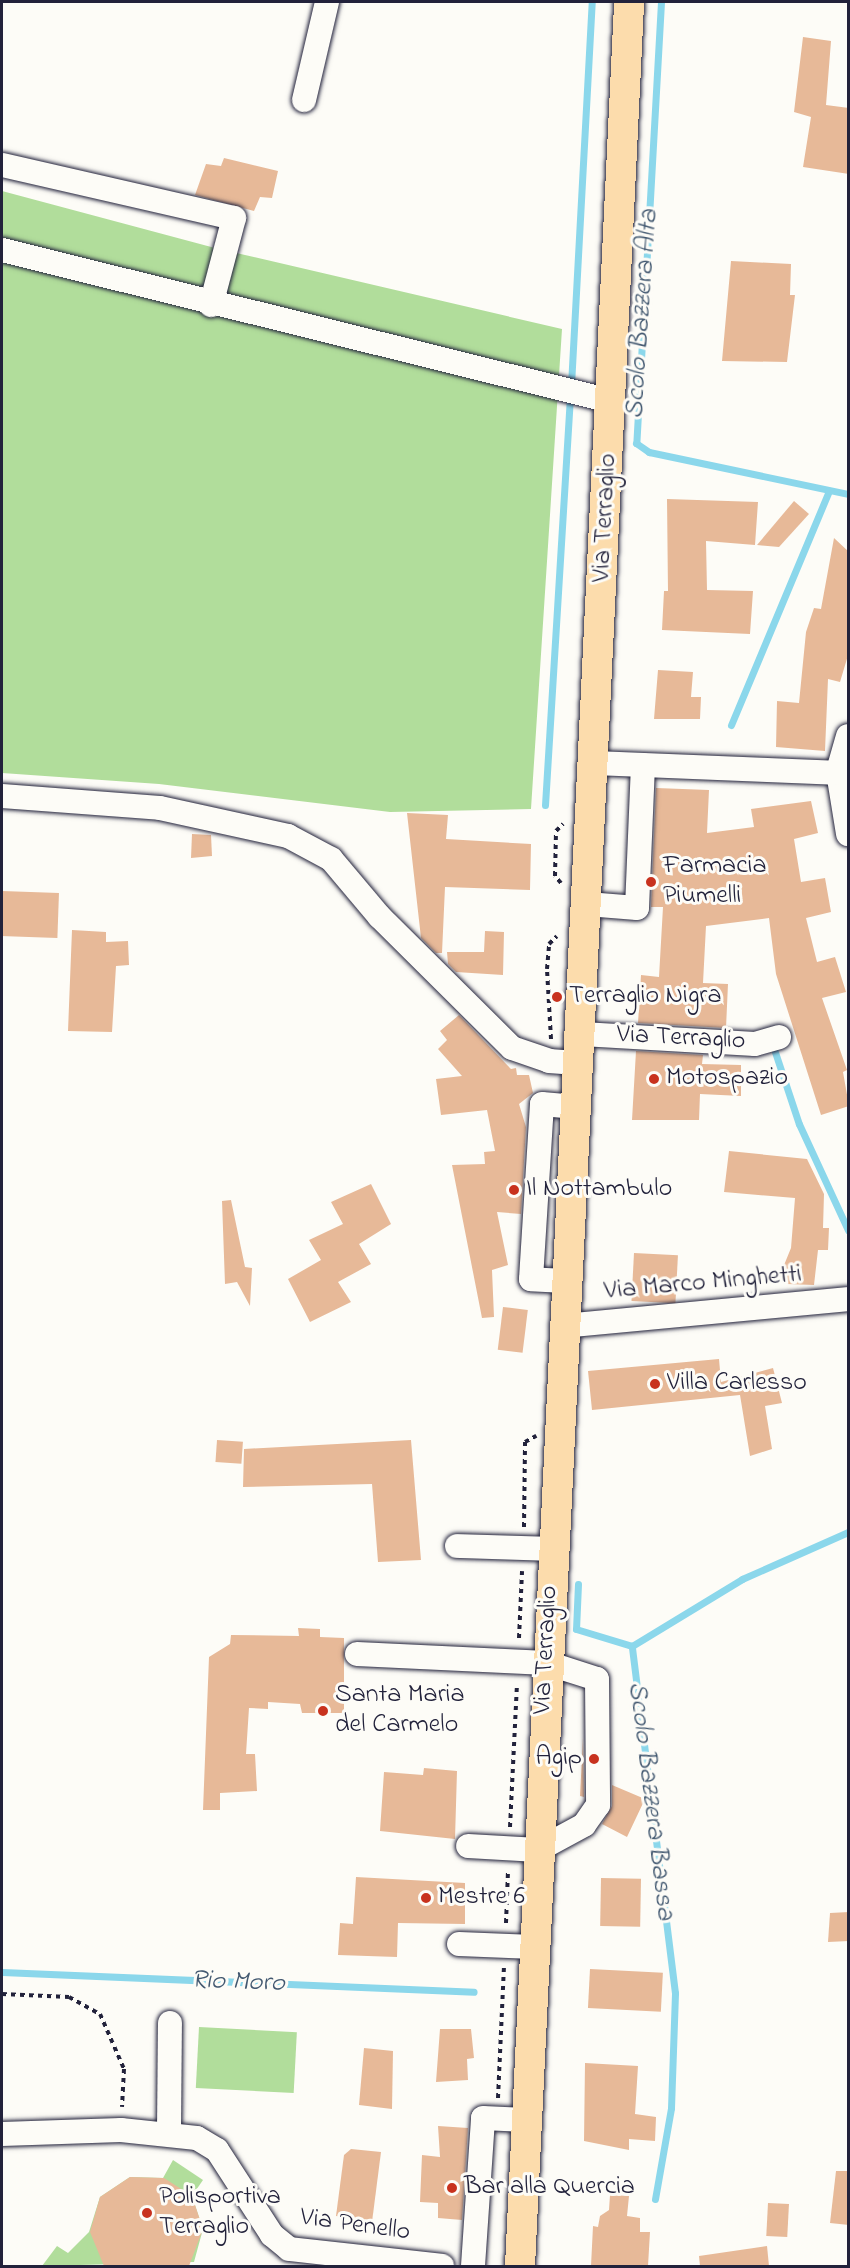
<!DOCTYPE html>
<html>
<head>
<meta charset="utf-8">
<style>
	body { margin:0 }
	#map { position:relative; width:850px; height:2268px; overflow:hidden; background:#fdfcf7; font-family:"Indie Flower",sans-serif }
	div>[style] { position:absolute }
	.green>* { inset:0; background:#b1dd9b; transform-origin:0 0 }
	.stream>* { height:7px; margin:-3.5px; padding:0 3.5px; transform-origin:3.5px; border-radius:3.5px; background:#8bd7eb }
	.building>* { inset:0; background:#e7b998; transform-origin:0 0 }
	.path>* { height:4px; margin-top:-2px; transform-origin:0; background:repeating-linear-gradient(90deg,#22223b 0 4.5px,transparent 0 9px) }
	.roads { filter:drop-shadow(0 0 2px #22223b) drop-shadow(0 0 2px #22223b) }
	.minor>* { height:24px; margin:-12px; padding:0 12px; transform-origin:12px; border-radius:12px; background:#fdfcf7 }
	.major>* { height:30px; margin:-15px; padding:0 15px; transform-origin:15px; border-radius:15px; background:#fcdcac }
	.dots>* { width:16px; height:16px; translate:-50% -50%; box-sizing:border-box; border:3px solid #fdfcf7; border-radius:50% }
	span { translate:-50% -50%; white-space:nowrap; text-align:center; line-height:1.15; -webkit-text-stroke:6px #fdfcf7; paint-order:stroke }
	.street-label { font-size:26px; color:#22223b }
	.poi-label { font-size:26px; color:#22223b }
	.left { translate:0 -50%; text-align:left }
	.right { translate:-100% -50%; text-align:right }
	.water-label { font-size:27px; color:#425870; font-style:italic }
	.frame { position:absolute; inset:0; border:3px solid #22223b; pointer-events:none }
</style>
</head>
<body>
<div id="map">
	<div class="green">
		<div style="clip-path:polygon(2px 191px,215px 248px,562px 329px,531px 809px,390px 812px,159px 784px,2px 773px)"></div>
		<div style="left:199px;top:2027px;width:98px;height:61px;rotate:3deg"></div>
		<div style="clip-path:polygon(173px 2160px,203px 2180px,192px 2196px,203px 2229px,194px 2262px,42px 2266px,57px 2246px,68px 2253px,89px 2232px,100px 2197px,130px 2177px,163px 2178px)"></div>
	</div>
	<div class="stream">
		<div style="left:661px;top:2px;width:442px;rotate:93.2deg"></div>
		<div style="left:636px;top:443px;width:16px;rotate:35deg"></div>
		<div style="left:649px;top:452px;width:203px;rotate:11.9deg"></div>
		<div style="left:571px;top:385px;width:384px;rotate:-86.9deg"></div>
		<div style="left:731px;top:725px;width:254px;rotate:-67.3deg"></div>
		<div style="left:545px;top:805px;width:410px;rotate:-86.5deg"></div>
		<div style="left:775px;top:1052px;width:76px;rotate:71.6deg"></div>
		<div style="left:799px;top:1124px;width:117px;rotate:65.2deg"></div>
		<div style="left:578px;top:1584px;width:45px;rotate:92.5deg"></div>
		<div style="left:576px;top:1629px;width:59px;rotate:16.9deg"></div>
		<div style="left:2px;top:1972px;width:472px;rotate:2.4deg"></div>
		<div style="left:655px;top:2199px;width:92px;rotate:-80deg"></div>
		<div style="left:671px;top:2108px;width:115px;rotate:-88deg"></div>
		<div style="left:675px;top:1993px;width:350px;rotate:-97.1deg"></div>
		<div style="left:632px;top:1646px;width:129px;rotate:-31.3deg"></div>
		<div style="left:742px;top:1579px;width:116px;rotate:-23.9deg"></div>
	</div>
	<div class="building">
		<div style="clip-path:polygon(803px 37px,831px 41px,826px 105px,849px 108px,849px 174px,803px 167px,811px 117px,794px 112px)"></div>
		<div style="clip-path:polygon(224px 158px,278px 171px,272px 198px,260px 197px,254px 211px,195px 195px,206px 164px,221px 166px)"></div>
		<div style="clip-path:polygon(731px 261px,791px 264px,790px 295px,795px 295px,787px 362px,722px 361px)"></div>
		<div style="clip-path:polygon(667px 499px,758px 502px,755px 545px,706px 541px,707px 590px,753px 591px,750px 634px,662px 630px,664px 591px,668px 591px)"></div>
		<div style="clip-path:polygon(794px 501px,809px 514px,779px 547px,757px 545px)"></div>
		<div style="clip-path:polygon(834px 538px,849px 552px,849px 652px,840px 682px,828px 679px,825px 751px,776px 747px,777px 701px,799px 703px,806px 632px,814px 608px,821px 609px)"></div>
		<div style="clip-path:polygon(658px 670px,693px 672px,691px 697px,701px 697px,700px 719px,654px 719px)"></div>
		<div style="clip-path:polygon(656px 788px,709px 790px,707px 833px,754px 827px,751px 809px,811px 801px,818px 833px,794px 839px,801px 882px,825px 878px,831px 912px,806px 918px,817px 962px,835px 957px,846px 992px,822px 998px,847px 1070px,843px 1072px,849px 1106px,821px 1115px,776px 974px,769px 918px,706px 926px,703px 983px,728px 984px,726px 1028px,638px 1023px,641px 975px,659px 977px,663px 907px,651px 907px)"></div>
		<div style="clip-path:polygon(407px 813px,448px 815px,446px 839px,531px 844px,530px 890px,445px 887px,442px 953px,436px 953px,421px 938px)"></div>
		<div style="clip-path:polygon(192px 834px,211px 835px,212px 856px,191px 858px)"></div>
		<div style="left:2px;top:891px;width:57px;height:45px;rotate:2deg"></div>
		<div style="clip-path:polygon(72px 930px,106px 932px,106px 942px,128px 941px,129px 965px,116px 966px,112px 1032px,68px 1031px)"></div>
		<div style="clip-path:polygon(485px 931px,504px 932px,503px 975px,456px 972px,448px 964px,447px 952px,484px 952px)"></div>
		<div style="clip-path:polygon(459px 1015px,511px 1069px,516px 1068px,517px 1075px,529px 1075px,533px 1093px,519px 1104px,526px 1127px,521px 1214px,497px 1212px,508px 1265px,492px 1270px,494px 1317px,482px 1318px,452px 1165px,485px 1164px,484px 1152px,495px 1151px,487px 1110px,441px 1115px,436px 1079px,462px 1076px,438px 1049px,447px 1040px,440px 1031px)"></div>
		<div style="clip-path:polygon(636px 1051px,703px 1055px,702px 1064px,741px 1065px,741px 1096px,700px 1094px,699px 1120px,632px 1120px)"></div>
		<div style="clip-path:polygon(729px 1151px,807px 1159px,824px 1194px,823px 1228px,829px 1228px,828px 1250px,818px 1250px,814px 1285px,787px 1284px,782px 1270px,791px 1248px,795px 1198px,724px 1192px)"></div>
		<div style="clip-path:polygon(371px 1184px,391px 1224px,359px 1244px,371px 1264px,338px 1282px,351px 1302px,310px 1322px,288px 1279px,321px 1260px,309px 1240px,343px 1224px,331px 1202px)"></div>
		<div style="clip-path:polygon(231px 1200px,245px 1267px,252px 1268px,250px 1306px,237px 1282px,225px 1284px,222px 1201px)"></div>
		<div style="left:634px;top:1253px;width:44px;height:48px;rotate:3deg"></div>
		<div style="left:503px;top:1307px;width:25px;height:43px;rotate:7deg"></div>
		<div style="clip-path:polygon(719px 1359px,721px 1382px,773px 1368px,782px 1403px,765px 1406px,772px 1449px,750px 1456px,740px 1395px,592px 1410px,588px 1371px)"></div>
		<div style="left:217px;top:1440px;width:26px;height:22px;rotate:4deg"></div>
		<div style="clip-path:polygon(411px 1440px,421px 1560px,378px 1562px,372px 1484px,243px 1487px,244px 1449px)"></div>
		<div style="clip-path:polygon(298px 1628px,320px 1629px,320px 1637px,344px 1638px,344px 1713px,302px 1713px,300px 1704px,268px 1702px,268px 1709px,249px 1708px,246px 1754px,255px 1754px,257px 1791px,220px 1793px,220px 1810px,203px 1810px,209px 1657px,230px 1644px,231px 1635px,299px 1636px)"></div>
		<div style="clip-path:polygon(583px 1738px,584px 1797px,580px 1796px)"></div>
		<div style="clip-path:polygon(424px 1768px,457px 1771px,455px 1839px,380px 1831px,384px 1772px,423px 1775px)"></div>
		<div style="clip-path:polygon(612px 1785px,645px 1799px,627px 1837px,602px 1824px,612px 1806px)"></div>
		<div style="clip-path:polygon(356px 1877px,465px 1883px,465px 1924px,398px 1923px,397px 1957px,338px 1955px,340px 1923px,353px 1924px)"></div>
		<div style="left:601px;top:1878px;width:40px;height:48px;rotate:1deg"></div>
		<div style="clip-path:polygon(849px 1912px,849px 1941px,828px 1942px,830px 1913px)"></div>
		<div style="left:590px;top:1969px;width:73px;height:39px;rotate:3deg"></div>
		<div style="clip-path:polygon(440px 2029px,471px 2029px,474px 2058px,467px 2059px,468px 2080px,436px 2082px)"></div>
		<div style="clip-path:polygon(364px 2048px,393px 2051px,392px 2109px,359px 2105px)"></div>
		<div style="clip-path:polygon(585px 2063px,638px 2066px,635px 2114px,656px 2117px,655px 2141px,629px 2139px,629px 2150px,584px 2141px)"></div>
		<div style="clip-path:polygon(438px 2126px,468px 2128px,462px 2220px,438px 2218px,438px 2203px,420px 2202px,422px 2155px,440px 2157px)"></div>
		<div style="clip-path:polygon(351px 2149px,381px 2152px,372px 2222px,336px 2216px,344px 2155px)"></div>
		<div style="clip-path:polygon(836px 2171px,849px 2171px,849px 2225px,830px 2223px)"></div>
		<div style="clip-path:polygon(130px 2177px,164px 2178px,192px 2196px,203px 2229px,189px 2266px,104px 2266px,90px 2232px,100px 2197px)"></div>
		<div style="clip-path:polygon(610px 2195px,629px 2196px,627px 2216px,640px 2218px,640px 2232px,650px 2232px,648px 2266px,591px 2266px,593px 2226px,598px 2227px,600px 2216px,609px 2210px)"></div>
		<div style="left:768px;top:2203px;width:21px;height:33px;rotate:3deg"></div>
		<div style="clip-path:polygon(767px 2246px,769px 2266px,700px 2266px,699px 2256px)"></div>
	</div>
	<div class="path">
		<div style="left:561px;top:883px;width:9px;rotate:-131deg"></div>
		<div style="left:555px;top:876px;width:45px;rotate:-88.7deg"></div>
		<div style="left:556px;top:831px;width:10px;rotate:-45deg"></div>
		<div style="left:551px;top:1039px;width:70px;rotate:-93.3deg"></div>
		<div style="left:547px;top:969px;width:25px;rotate:-85deg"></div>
		<div style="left:549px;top:944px;width:11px;rotate:-45deg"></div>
		<div style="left:524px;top:1527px;width:85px;rotate:-89.3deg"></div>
		<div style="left:525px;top:1442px;width:13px;rotate:-29deg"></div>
		<div style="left:519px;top:1638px;width:67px;rotate:-87.4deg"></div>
		<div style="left:510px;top:1827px;width:142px;rotate:-87.2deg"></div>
		<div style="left:506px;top:1923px;width:52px;rotate:-87.8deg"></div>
		<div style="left:2px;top:1994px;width:67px;rotate:2.6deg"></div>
		<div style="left:69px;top:1997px;width:35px;rotate:29deg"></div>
		<div style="left:100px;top:2014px;width:60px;rotate:66.4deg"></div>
		<div style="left:124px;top:2069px;width:38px;rotate:93deg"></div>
		<div style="left:498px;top:2098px;width:131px;rotate:-87.4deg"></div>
	</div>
	<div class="roads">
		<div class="minor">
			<div style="left:304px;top:100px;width:101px;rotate:-76.8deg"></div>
			<div style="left:2px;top:165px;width:238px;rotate:12.9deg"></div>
			<div style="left:234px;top:218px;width:90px;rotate:104.8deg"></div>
			<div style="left:2px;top:250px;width:627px;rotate:13.93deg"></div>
			<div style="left:848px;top:736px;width:37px;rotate:106deg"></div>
			<div style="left:838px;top:772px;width:63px;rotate:80.8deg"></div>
			<div style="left:594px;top:763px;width:254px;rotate:2.3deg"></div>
			<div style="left:2px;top:796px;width:158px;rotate:4.3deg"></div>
			<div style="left:160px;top:808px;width:131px;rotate:12.3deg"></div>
			<div style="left:288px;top:836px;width:49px;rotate:28.1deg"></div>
			<div style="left:331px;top:859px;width:75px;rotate:49.9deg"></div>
			<div style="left:379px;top:916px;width:187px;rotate:44.8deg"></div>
			<div style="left:512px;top:1048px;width:39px;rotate:19deg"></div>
			<div style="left:549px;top:1061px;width:31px;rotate:4deg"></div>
			<div style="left:587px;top:904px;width:50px;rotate:4.6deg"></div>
			<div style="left:637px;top:908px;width:143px;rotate:-87.6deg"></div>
			<div style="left:582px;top:1034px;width:173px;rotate:3.3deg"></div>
			<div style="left:755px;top:1044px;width:25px;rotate:-16deg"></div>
			<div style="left:566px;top:1281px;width:35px;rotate:-177deg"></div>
			<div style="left:531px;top:1279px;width:175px;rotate:-86.4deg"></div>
			<div style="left:542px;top:1104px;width:34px;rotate:5deg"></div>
			<div style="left:563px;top:1326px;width:286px;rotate:-5.4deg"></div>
			<div style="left:457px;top:1546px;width:94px;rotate:1.8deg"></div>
			<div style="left:357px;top:1654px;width:190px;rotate:2.7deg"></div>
			<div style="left:547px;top:1663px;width:52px;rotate:17.7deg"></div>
			<div style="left:597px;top:1679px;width:126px;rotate:89.5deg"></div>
			<div style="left:598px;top:1805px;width:24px;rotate:125deg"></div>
			<div style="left:584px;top:1825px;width:52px;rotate:151.5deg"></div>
			<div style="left:538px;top:1850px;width:70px;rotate:-176.7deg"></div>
			<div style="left:459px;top:1944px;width:75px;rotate:2.3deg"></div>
			<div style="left:169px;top:2131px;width:108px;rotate:-89.5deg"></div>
			<div style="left:2px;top:2134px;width:119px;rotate:-1.9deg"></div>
			<div style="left:121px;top:2130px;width:76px;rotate:6deg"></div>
			<div style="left:197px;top:2138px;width:23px;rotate:31deg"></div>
			<div style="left:217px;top:2150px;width:101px;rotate:57.1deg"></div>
			<div style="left:272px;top:2235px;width:22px;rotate:39deg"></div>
			<div style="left:289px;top:2249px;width:154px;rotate:6.3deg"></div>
			<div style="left:473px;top:2266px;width:148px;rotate:-86.1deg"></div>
			<div style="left:483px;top:2118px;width:43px;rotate:2.7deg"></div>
		</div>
		<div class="major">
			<div style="left:520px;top:2266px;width:2267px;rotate:-87.24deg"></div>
		</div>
	</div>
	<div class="dots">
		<div style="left:651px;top:882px;background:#c8321e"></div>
		<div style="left:557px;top:997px;background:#c8321e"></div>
		<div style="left:654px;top:1079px;background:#c8321e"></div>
		<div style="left:514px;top:1190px;background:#c8321e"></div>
		<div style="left:655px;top:1384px;background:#c8321e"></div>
		<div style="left:323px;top:1711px;background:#c8321e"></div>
		<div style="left:594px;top:1759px;background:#c8321e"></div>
		<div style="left:426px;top:1898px;background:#c8321e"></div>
		<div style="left:452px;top:2188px;background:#c8321e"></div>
		<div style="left:147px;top:2213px;background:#c8321e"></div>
	</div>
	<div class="street-label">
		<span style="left:606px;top:518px;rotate:-87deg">Via Terraglio</span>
		<span style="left:681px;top:1039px;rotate:3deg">Via Terraglio</span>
		<span style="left:703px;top:1284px;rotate:-5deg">Via Marco Minghetti</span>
		<span style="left:547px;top:1650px;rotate:-87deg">Via Terraglio</span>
		<span style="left:355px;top:2226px;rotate:8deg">Via Penello</span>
	</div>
	<div class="poi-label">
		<span class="left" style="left:663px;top:882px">Farmacia<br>Piumelli</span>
		<span class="left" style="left:569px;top:997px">Terraglio Nigra</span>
		<span class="left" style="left:666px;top:1079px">Motospazio</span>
		<span class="left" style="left:526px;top:1190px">Il Nottambulo</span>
		<span class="left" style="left:667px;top:1384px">Villa Carlesso</span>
		<span class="left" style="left:335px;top:1711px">Santa Maria<br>del Carmelo</span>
		<span class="right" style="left:582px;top:1759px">Agip</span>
		<span class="left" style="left:438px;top:1898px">Mestre 6</span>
		<span class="left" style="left:464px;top:2188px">Bar alla Quercia</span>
		<span class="left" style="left:159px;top:2213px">Polisportiva<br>Terraglio</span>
	</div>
	<div class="water-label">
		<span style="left:642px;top:314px;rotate:-86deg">Scolo Bazzera Alta</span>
		<span style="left:651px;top:1801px;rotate:83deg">Scolo Bazzera Bassa</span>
		<span style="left:238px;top:1982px;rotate:2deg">Rio Moro</span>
	</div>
	<div class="frame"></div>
</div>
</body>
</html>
